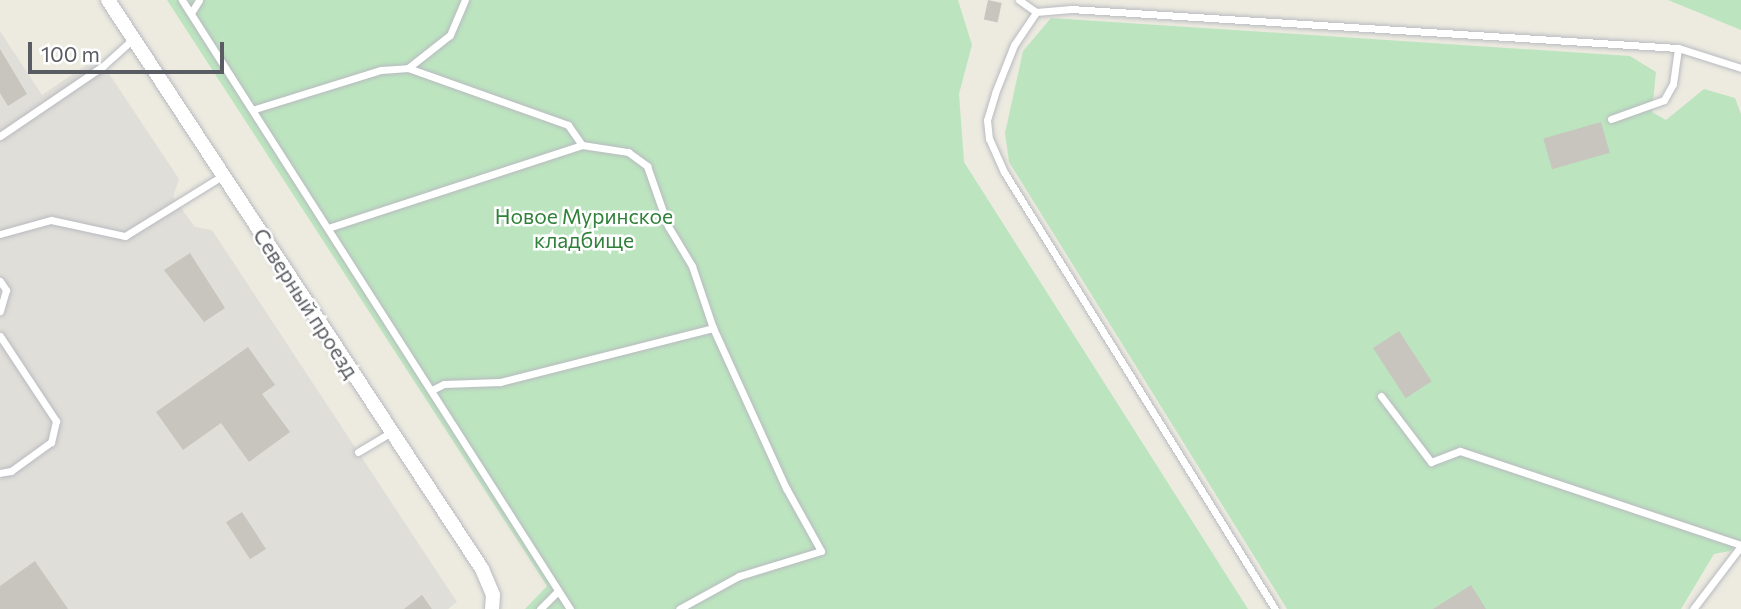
<!DOCTYPE html>
<html>
<head>
<meta charset="utf-8">
<style>
	body { margin:0 }
	#map { position:relative; width:1741px; height:609px; overflow:hidden; background:#edebe0; font-family:Commissioner,sans-serif }
	div>[style] { position:absolute }
	.industrial>* { inset:0; background:#e0ded8 }
	.green>* { inset:0; background:#bce5bf }
	.building>* { inset:0; background:#c7c5be; transform-origin:0 0 }
	.roads { filter:drop-shadow(0 0 2px #b8bac0) drop-shadow(0 0 2px #b8bac0) }
	.lane>* { height:7px; margin:-3.5px; padding:0 3.5px; transform-origin:3.5px; border-radius:3.5px; background:#fff }
	.street>* { height:14px; margin:-7px; padding:0 7px; transform-origin:7px; border-radius:7px; background:#fff }
	span { translate:-50% -50%; white-space:nowrap; text-align:center; line-height:1.15; -webkit-text-stroke:5px #fff; paint-order:stroke }
	.park-label { font-size:21px; color:#31813b }
	.street-label { font-size:21px; color:#595c62 }
	.scale { position:absolute; left:28px; top:42px; width:196px; height:32px; box-sizing:border-box; border:4px solid #595c62; border-top:0; padding-left:9px; font-size:21px; line-height:24px; white-space:nowrap; color:#595c62; -webkit-text-stroke:5px #fff; paint-order:stroke }
</style>
</head>
<body>
<div id="map">
	<div class="industrial">
		<div style="clip-path:polygon(0 31px,42px 95px,98px 57px,179px 179px,173px 197px,195px 227px,212px 230px,457px 602px,448px 609px,0 609px)"></div>
	</div>
	<div class="green">
		<div style="clip-path:polygon(167px 0,958px 0,972px 45px,959px 94px,964px 162px,1248px 609px,525px 609px,547px 586px)"></div>
		<div style="clip-path:polygon(1668px 0,1741px 0,1741px 30px)"></div>
		<div style="clip-path:polygon(1051px 18px,1630px 56px,1656px 72px,1652px 112px,1666px 120px,1704px 89px,1735px 98px,1741px 114px,1741px 541px,1730px 551px,1714px 554px,1681px 609px,1287px 609px,1009px 162px,1005px 133px,1023px 51px)"></div>
	</div>
	<div class="building">
		<div style="left:988px;top:0;width:14px;height:20px;rotate:12deg"></div>
		<div style="clip-path:polygon(0 49px,27px 94px,8px 106px,0 93px)"></div>
		<div style="left:1601px;top:122px;width:32px;height:60px;rotate:74deg"></div>
		<div style="clip-path:polygon(190px 253px,225px 308px,204px 322px,164px 270px)"></div>
		<div style="left:1399px;top:331px;width:60px;height:31px;rotate:57deg"></div>
		<div style="clip-path:polygon(248px 347px,275px 385px,262px 394px,290px 432px,249px 462px,221px 423px,183px 450px,156px 412px)"></div>
		<div style="left:242px;top:512px;width:44px;height:19px;rotate:57deg"></div>
		<div style="clip-path:polygon(35px 561px,68px 609px,0 609px,0 586px)"></div>
		<div style="clip-path:polygon(1471px 585px,1486px 609px,1433px 609px)"></div>
		<div style="clip-path:polygon(422px 595px,432px 609px,404px 609px)"></div>
	</div>
	<div class="roads">
		<div class="lane">
			<div style="left:182px;top:0;width:722px;rotate:57.5deg"></div>
			<div style="left:1019px;top:0;width:21px;rotate:35deg"></div>
			<div style="left:191px;top:13px;width:15px;rotate:-58deg"></div>
			<div style="left:408px;top:68px;width:53px;rotate:-38.2deg"></div>
			<div style="left:450px;top:35px;width:38px;rotate:-67deg"></div>
			<div style="left:255px;top:109px;width:132px;rotate:-17.2deg"></div>
			<div style="left:381px;top:70px;width:27px;rotate:-4deg"></div>
			<div style="left:408px;top:68px;width:170px;rotate:19.6deg"></div>
			<div style="left:568px;top:125px;width:24px;rotate:55deg"></div>
			<div style="left:1611px;top:119px;width:56px;rotate:-19.7deg"></div>
			<div style="left:1664px;top:100px;width:18px;rotate:-61deg"></div>
			<div style="left:1673px;top:84px;width:36px;rotate:-82deg"></div>
			<div style="left:0;top:136px;width:125px;rotate:-34.2deg"></div>
			<div style="left:103px;top:66px;width:39px;rotate:-42deg"></div>
			<div style="left:328px;top:228px;width:267px;rotate:-18.1deg"></div>
			<div style="left:582px;top:145px;width:47px;rotate:8.7deg"></div>
			<div style="left:628px;top:152px;width:24px;rotate:36deg"></div>
			<div style="left:647px;top:166px;width:64px;rotate:70.7deg"></div>
			<div style="left:668px;top:226px;width:47px;rotate:59deg"></div>
			<div style="left:692px;top:266px;width:65px;rotate:71.3deg"></div>
			<div style="left:713px;top:328px;width:176px;rotate:65.5deg"></div>
			<div style="left:786px;top:488px;width:72px;rotate:60.9deg"></div>
			<div style="left:821px;top:551px;width:86px;rotate:163deg"></div>
			<div style="left:739px;top:576px;width:68px;rotate:151.2deg"></div>
			<div style="left:0;top:234px;width:53px;rotate:-15.4deg"></div>
			<div style="left:51px;top:220px;width:76px;rotate:12.2deg"></div>
			<div style="left:125px;top:236px;width:114px;rotate:-31.7deg"></div>
			<div style="left:0;top:281px;width:11px;rotate:56deg"></div>
			<div style="left:6px;top:290px;width:22px;rotate:106deg"></div>
			<div style="left:0;top:336px;width:102px;rotate:56.6deg"></div>
			<div style="left:56px;top:421px;width:22px;rotate:103deg"></div>
			<div style="left:51px;top:442px;width:49px;rotate:144.1deg"></div>
			<div style="left:11px;top:471px;width:11px;rotate:170deg"></div>
			<div style="left:432px;top:390px;width:13px;rotate:-27deg"></div>
			<div style="left:444px;top:384px;width:56px;rotate:-2deg"></div>
			<div style="left:500px;top:382px;width:220px;rotate:-14.2deg"></div>
			<div style="left:1381px;top:396px;width:83px;rotate:52.9deg"></div>
			<div style="left:1431px;top:462px;width:31px;rotate:-21deg"></div>
			<div style="left:1460px;top:451px;width:296px;rotate:18.5deg"></div>
			<div style="left:358px;top:452px;width:39px;rotate:-31deg"></div>
			<div style="left:540px;top:609px;width:25px;rotate:-45deg"></div>
			<div style="left:1275px;top:609px;width:514px;rotate:-121.8deg"></div>
			<div style="left:1004px;top:172px;width:36px;rotate:-114deg"></div>
			<div style="left:989px;top:139px;width:19px;rotate:-96deg"></div>
			<div style="left:987px;top:120px;width:28px;rotate:-73deg"></div>
			<div style="left:995px;top:93px;width:52px;rotate:-68.4deg"></div>
			<div style="left:1014px;top:45px;width:40px;rotate:-56deg"></div>
			<div style="left:1036px;top:12px;width:35px;rotate:-5deg"></div>
			<div style="left:1071px;top:9px;width:608px;rotate:3.68deg"></div>
			<div style="left:1678px;top:48px;width:66px;rotate:17.6deg"></div>
			<div style="left:1693px;top:609px;width:79px;rotate:-52.7deg"></div>
		</div>
		<div class="street">
			<div style="left:108px;top:0;width:681px;rotate:56.68deg"></div>
			<div style="left:482px;top:569px;width:28px;rotate:67deg"></div>
			<div style="left:493px;top:595px;width:14px;rotate:94deg"></div>
		</div>
	</div>
	<div class="park-label">
		<span style="left:584px;top:228px">Новое Муринское<br>кладбище</span>
	</div>
	<div class="street-label">
		<span style="left:306px;top:303px;rotate:57deg">Северный проезд</span>
	</div>
	<div class="scale">100 m</div>
</div>
</body>
</html>
